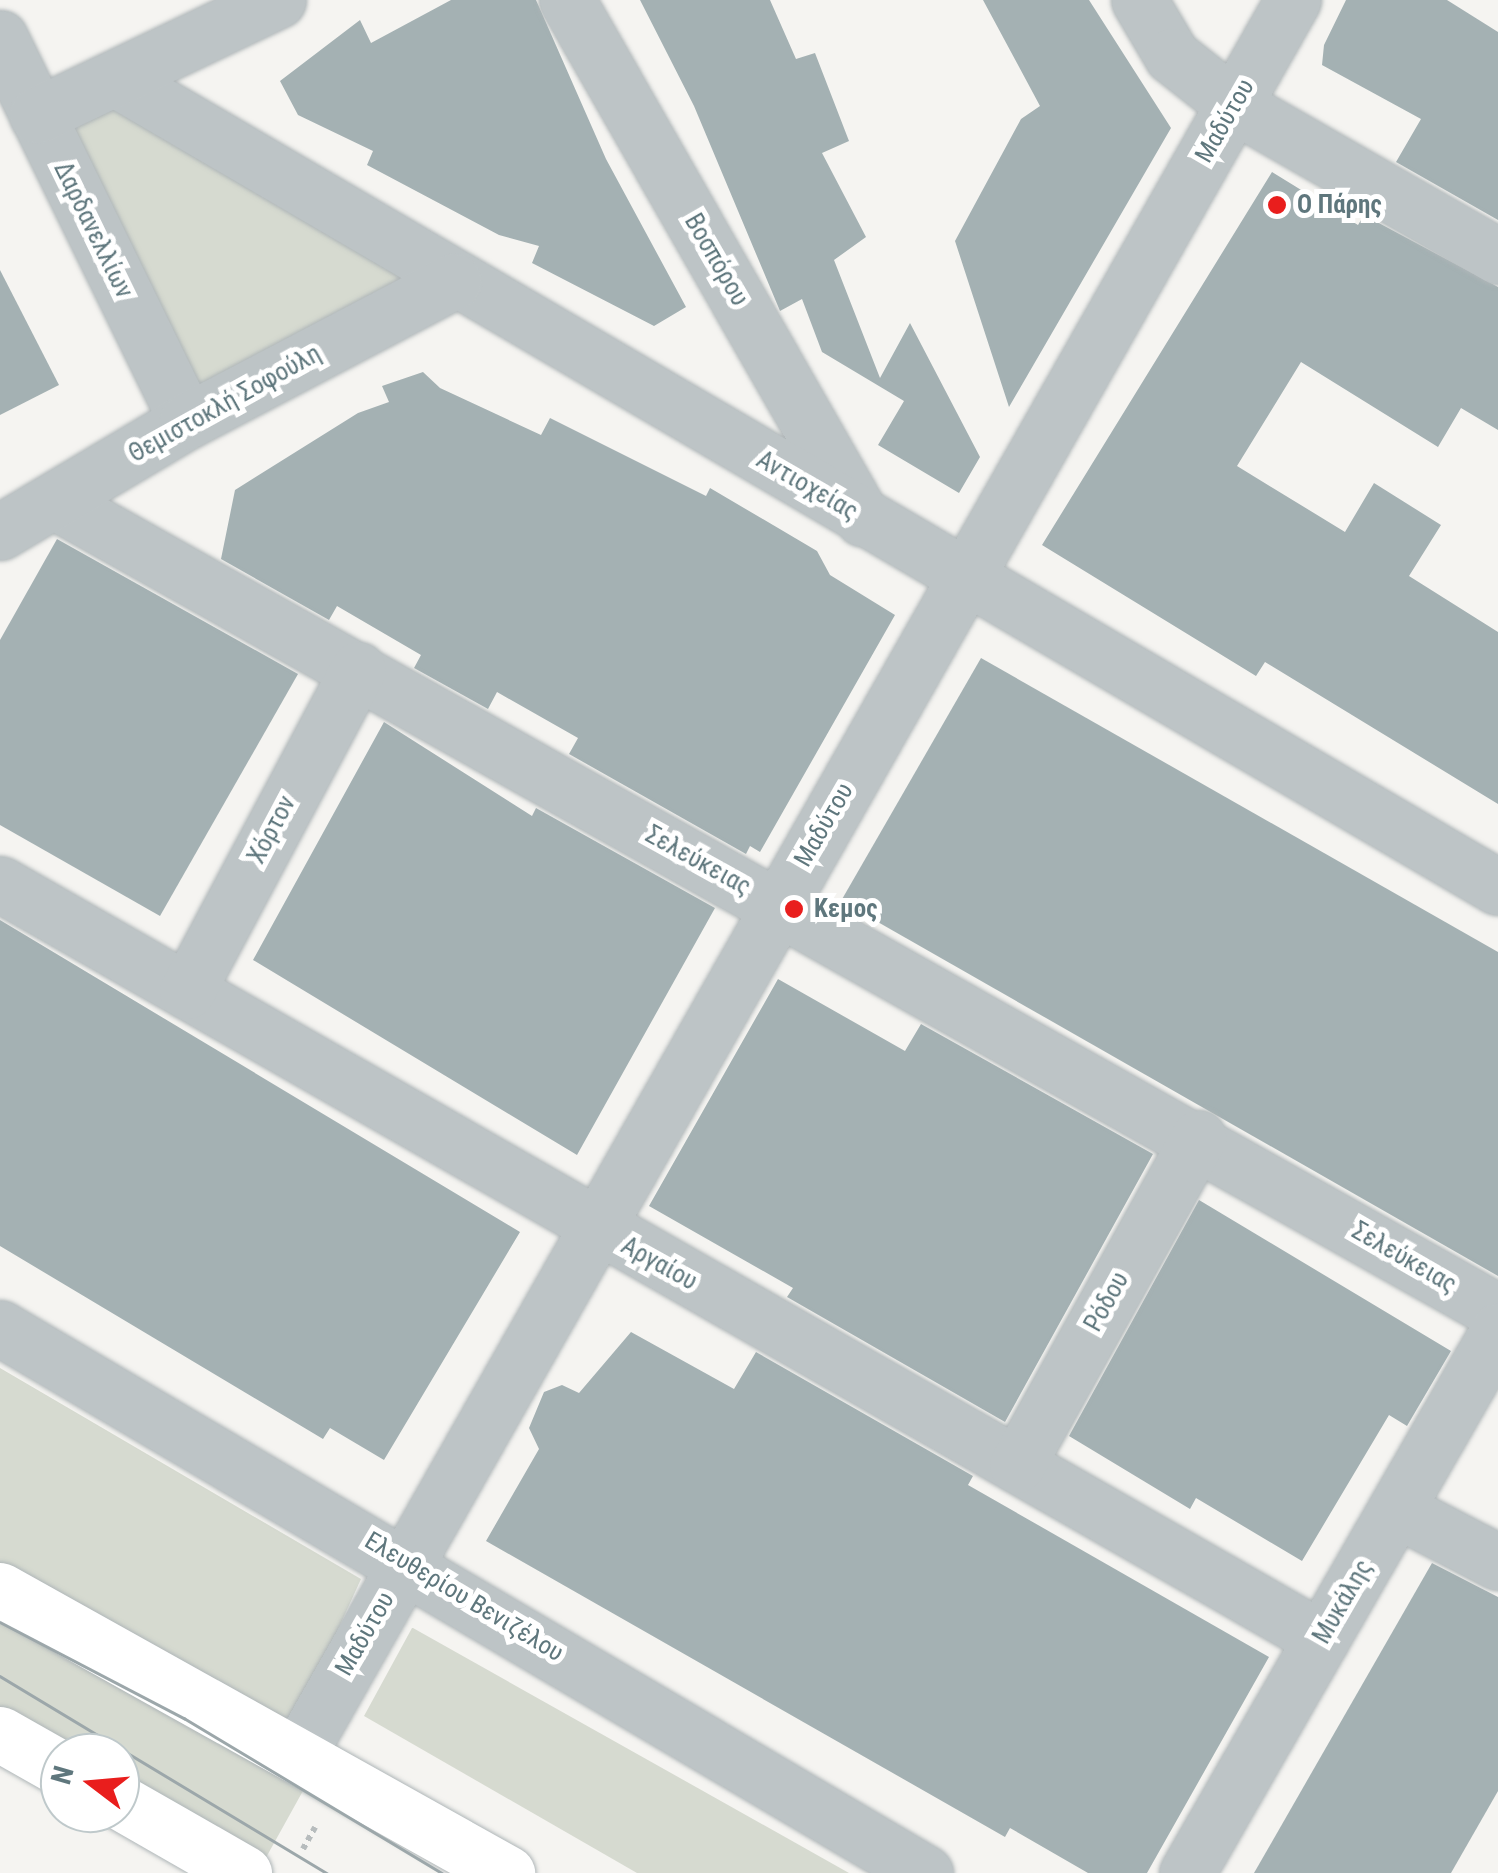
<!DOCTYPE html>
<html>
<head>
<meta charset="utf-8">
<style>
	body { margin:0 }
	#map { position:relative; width:1498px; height:1873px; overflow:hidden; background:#f5f4f1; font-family:"Roboto Condensed",sans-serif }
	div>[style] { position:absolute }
	.green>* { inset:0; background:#d6dad0 }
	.building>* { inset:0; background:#a4b1b3 }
	.path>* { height:6px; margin-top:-3px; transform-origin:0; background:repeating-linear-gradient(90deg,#b7bcbd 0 5px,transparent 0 10px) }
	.roads { filter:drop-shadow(0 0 2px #afb6b8) drop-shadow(0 0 2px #afb6b8) }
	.minor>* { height:55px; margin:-27.5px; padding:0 27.5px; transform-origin:27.5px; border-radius:27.5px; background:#bdc4c6 }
	.major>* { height:55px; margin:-27.5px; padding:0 27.5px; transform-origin:27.5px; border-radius:27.5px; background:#fff }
	.tram>* { height:2.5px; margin:-1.25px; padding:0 1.25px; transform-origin:1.25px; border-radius:1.25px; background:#9ca7aa }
	.dots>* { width:28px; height:28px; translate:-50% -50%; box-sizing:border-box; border:5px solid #fff; border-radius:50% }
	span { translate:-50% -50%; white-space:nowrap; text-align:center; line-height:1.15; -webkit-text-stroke:10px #fff; paint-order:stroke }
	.street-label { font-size:25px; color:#5f777d }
	.poi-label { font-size:25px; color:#5f777d; font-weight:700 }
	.left { translate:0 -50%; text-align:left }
	.north { position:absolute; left:40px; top:1733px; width:100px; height:100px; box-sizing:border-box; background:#fff; border:2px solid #bfc9cb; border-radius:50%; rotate:286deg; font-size:28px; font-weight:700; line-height:40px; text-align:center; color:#5f777d }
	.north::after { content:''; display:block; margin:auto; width:35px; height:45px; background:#e91e1d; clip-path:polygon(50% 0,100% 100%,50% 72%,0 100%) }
</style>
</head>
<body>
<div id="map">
	<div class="green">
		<div style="clip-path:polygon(119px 81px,454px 281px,187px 421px,37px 115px)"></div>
		<div style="clip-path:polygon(0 1368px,361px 1579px,293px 1728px,0 1568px)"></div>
		<div style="clip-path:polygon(0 1612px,309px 1780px,258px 1872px,120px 1793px,120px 1753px,60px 1753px,0 1725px)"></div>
		<div style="clip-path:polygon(412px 1628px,413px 1628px,849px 1873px,637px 1873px,364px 1716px)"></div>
	</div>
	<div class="building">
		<div style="clip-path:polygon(451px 0,536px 0,606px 159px,686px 307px,654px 326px,532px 263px,539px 246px,499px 235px,367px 165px,373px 151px,298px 115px,280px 81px,360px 20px,371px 43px)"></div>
		<div style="clip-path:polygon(640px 0,770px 0,796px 59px,815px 53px,849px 141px,822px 153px,866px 237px,834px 260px,880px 378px,910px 323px,980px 457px,959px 493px,878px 445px,904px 401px,822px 352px,802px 299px,780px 311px,694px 106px)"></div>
		<div style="clip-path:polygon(983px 0,1089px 0,1171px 128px,1009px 407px,955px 241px,1021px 119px,1040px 106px)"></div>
		<div style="clip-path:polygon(1346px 0,1447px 0,1498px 32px,1498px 220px,1396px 162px,1421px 119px,1322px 65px,1324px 45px)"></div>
		<div style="clip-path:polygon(1272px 172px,1358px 225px,1364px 215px,1498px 287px,1498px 430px,1461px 408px,1438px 447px,1301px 362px,1237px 466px,1345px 532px,1374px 483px,1441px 525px,1409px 576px,1498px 632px,1498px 804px,1265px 662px,1256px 676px,1042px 545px)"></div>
		<div style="clip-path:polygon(0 270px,59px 385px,0 415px)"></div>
		<div style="clip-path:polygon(423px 372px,440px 388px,541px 435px,550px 418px,706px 496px,710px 488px,817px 551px,830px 575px,895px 615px,760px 852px,750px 846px,746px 854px,569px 754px,578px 738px,497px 692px,488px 709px,414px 668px,421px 655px,337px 606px,329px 620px,221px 559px,235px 490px,358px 413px,389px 402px,382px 386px)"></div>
		<div style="clip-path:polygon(57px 539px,298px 674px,160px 916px,0 825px,0 640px)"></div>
		<div style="clip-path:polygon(981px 658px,1498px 952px,1498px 1276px,841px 901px)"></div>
		<div style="clip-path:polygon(384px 722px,532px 816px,536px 808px,715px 908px,577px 1155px,253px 960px)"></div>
		<div style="clip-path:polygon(0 920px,520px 1232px,384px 1460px,330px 1428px,323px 1439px,0 1246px)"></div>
		<div style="clip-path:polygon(778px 979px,905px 1051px,921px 1024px,1153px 1154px,1005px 1422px,787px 1297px,793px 1288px,649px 1206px)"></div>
		<div style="clip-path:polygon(1199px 1200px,1451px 1351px,1407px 1426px,1389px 1415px,1302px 1561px,1196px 1498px,1190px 1509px,1069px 1436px)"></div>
		<div style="clip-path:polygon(631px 1332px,734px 1389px,756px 1352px,973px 1476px,968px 1485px,1269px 1657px,1147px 1873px,1088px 1873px,1010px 1828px,1005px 1837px,486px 1541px,539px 1449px,529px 1428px,544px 1392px,562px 1385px,579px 1393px)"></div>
		<div style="clip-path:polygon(1432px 1563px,1498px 1597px,1498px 1791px,1451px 1873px,1254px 1873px)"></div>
	</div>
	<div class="path">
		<div style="left:303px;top:1849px;width:25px;rotate:-61deg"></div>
	</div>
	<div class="roads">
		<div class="minor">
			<div style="left:567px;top:0;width:597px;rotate:60.3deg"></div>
			<div style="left:1139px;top:0;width:65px;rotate:59.5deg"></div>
			<div style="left:1172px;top:56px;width:79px;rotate:38.3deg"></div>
			<div style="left:1234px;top:105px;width:304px;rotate:29.8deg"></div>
			<div style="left:0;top:38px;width:426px;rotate:64deg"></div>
			<div style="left:119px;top:81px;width:1597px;rotate:30.31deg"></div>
			<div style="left:37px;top:115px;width:267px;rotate:-25.5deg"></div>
			<div style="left:54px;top:501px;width:1656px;rotate:29.32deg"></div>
			<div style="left:0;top:532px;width:217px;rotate:-30.7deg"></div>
			<div style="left:187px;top:421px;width:301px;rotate:-27.7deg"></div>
			<div style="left:0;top:884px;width:1522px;rotate:29.73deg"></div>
			<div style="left:187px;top:991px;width:364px;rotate:-62deg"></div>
			<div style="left:0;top:1328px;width:1074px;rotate:30.51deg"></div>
			<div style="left:1017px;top:1465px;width:374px;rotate:-61deg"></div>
			<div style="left:1396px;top:1509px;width:115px;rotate:27.5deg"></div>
			<div style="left:297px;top:1756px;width:2019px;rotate:-60.44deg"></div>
			<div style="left:1187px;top:1873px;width:625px;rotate:-60.15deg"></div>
		</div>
		<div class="major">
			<div style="left:0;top:1590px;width:581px;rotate:29.17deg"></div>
			<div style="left:0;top:1734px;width:69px;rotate:29.5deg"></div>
			<div style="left:120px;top:1802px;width:143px;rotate:29.8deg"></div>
		</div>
	</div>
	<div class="tram">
		<div style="left:0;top:1622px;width:208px;rotate:27.6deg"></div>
		<div style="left:184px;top:1718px;width:301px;rotate:31deg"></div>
		<div style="left:0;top:1676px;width:382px;rotate:31.1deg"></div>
	</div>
	<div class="dots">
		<div style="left:1277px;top:205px;background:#e91e1d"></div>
		<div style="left:794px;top:909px;background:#e91e1d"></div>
	</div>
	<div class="street-label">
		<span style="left:1225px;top:121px;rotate:-60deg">Μαδύτου</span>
		<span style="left:93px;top:230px;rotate:64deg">Δαρδανελλίων</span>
		<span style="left:716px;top:260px;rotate:60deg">Βοσπόρου</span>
		<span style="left:225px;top:404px;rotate:-29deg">Θεμιστοκλή Σοφούλη</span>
		<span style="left:807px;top:486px;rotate:30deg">Αντιοχείας</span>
		<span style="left:824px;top:825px;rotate:-60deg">Μαδύτου</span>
		<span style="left:272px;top:830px;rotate:-62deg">Χόρτον</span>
		<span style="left:698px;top:861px;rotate:29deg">Σελεύκειας</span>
		<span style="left:1404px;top:1258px;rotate:30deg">Σελεύκειας</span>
		<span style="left:659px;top:1264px;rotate:29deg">Αργαίου</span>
		<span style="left:1107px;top:1302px;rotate:-61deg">Ρόδου</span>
		<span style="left:464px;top:1597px;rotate:31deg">Ελευθερίου Βενιζέλου</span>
		<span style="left:1343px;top:1602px;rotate:-60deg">Μυκάλης</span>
		<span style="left:365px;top:1634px;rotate:-60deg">Μαδύτου</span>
	</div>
	<div class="poi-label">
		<span class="left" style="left:1297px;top:205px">Ο Πάρης</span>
		<span class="left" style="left:814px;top:909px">Κεμος</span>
	</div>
	<div class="north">N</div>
</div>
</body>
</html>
